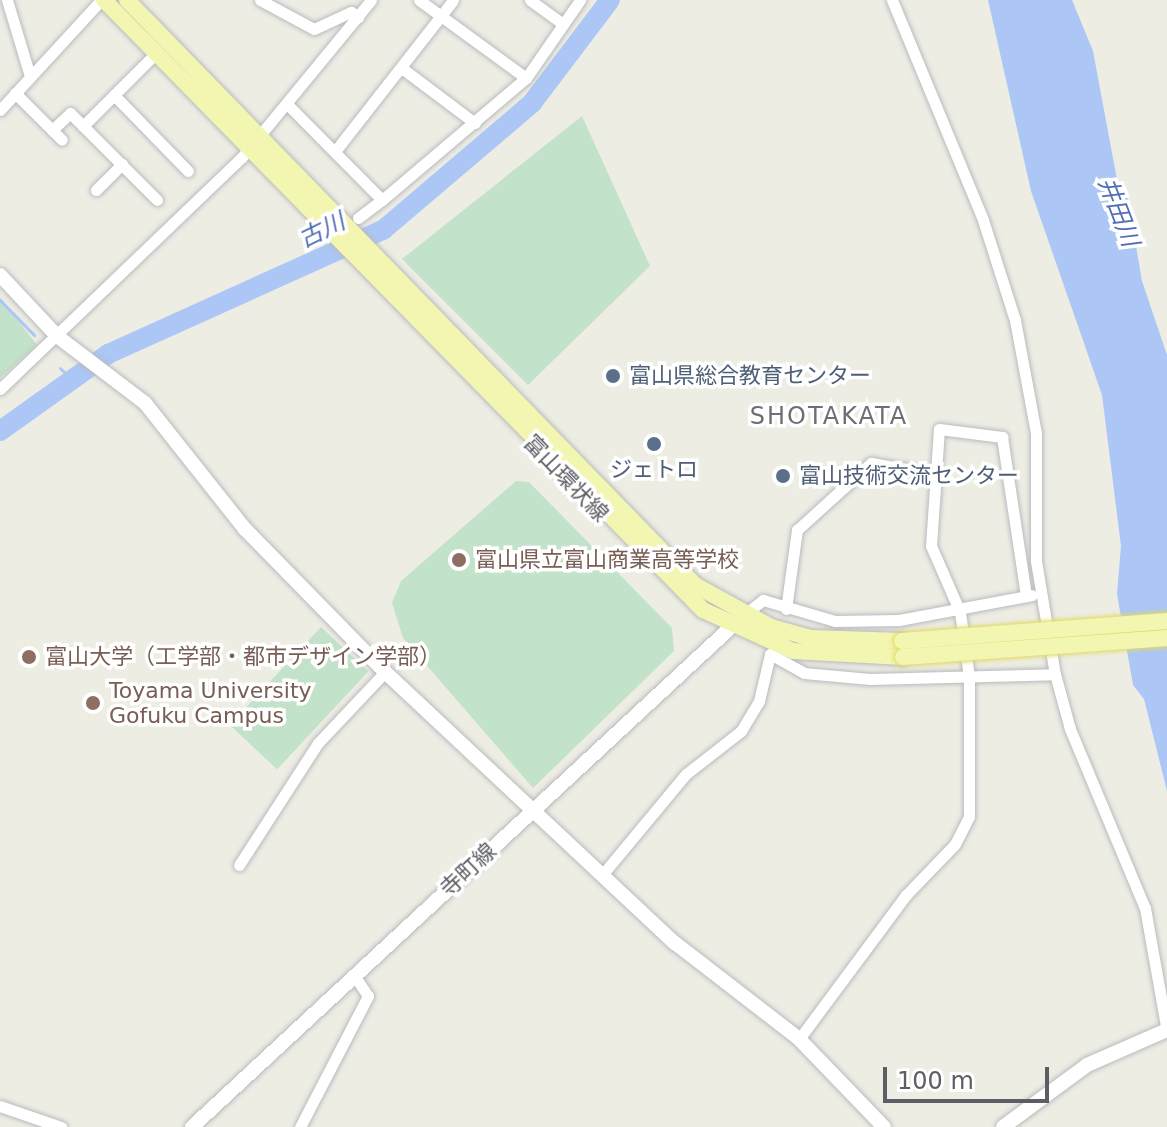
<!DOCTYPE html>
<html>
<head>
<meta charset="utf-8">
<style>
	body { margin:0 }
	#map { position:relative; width:1167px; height:1127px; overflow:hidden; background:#edede4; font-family:"DejaVu Sans","Noto Sans JP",sans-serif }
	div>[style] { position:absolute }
	.green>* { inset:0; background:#c3e2ca; transform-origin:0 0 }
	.water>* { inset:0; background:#acc6f5 }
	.stream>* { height:3px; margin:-1.5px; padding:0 1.5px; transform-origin:1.5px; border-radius:1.5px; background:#acc6f5 }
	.river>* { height:20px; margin:-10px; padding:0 10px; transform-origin:10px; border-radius:10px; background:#acc6f5 }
	.roads { filter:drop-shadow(0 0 2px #b9babf) drop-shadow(0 0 2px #b9babf) }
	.minor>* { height:11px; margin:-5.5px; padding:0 5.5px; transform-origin:5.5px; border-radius:5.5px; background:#fff }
	.tertiary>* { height:14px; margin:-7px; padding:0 7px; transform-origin:7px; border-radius:7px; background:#fff }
	.primary>* { height:16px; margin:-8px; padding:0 8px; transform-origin:8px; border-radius:8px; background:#f2f6b0 }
	.bridges { filter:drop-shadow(0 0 2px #e1d968) drop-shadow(0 0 2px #e1d968) }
	.primary-bridge>* { height:16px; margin:-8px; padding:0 8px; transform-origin:8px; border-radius:8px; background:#f2f6b0 }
	.dots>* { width:22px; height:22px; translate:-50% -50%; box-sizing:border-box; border:4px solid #fff; border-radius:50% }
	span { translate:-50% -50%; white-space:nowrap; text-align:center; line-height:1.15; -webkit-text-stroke:7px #fff; paint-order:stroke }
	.service-label { font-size:22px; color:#4e5e75 }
	.left { translate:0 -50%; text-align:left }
	.street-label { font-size:22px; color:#5c5e63 }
	.education-label { font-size:22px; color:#785e54 }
	.water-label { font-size:24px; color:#516db6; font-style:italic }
	.neighbourhood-label { font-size:24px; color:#6d6f75; letter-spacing:2px }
	.scale { position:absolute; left:883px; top:1067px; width:166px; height:36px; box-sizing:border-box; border:4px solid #5c5e63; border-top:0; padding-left:10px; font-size:24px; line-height:28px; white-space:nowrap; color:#5c5e63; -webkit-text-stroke:6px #fff; paint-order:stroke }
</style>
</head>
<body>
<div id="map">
	<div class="green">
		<div style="clip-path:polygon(582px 116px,650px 266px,528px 385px,402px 259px)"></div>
		<div style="clip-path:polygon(0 297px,37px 345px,0 378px)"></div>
		<div style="clip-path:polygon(516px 481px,529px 482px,672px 628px,674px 651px,533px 788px,403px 638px,392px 603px,401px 581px)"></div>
		<div style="left:321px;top:627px;width:65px;height:134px;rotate:43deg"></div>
	</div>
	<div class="water">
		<div style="clip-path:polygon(988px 0,1072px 0,1093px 51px,1118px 185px,1128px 199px,1142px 281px,1167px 355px,1167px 791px,1144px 699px,1133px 685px,1117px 594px,1121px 546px,1102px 395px,1031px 191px)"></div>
	</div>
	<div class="stream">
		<div style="left:0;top:300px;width:49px;rotate:45.8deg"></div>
		<div style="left:60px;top:368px;width:11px;rotate:45deg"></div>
	</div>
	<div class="river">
		<div style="left:0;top:431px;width:133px;rotate:-35.5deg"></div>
		<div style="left:108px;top:354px;width:302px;rotate:-24.3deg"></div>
		<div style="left:383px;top:230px;width:196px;rotate:-40.4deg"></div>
		<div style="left:532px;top:103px;width:129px;rotate:-52.9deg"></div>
	</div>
	<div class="roads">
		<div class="minor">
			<div style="left:7px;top:0;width:79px;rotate:73.2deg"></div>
			<div style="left:260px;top:0;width:61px;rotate:28.2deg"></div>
			<div style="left:314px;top:29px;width:41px;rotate:-24.7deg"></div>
			<div style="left:351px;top:12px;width:9px;rotate:36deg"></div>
			<div style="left:419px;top:0;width:132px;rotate:36.1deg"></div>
			<div style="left:530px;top:0;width:41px;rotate:36deg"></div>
			<div style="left:892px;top:0;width:238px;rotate:67.5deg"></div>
			<div style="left:983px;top:220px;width:105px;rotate:72.3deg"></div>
			<div style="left:1015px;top:320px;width:115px;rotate:79.5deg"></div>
			<div style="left:1036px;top:433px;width:128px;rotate:90deg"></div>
			<div style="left:1036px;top:561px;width:115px;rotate:80.5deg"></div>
			<div style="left:1055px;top:674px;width:57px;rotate:74.7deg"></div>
			<div style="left:1070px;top:729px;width:194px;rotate:67.3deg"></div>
			<div style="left:1145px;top:908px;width:125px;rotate:79.9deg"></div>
			<div style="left:403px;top:69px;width:90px;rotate:36.9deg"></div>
			<div style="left:15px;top:93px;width:66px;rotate:45deg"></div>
			<div style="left:114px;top:95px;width:106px;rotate:45.8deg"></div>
			<div style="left:287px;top:104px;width:135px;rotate:45.3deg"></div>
			<div style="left:382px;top:200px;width:189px;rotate:-40.3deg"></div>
			<div style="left:526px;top:78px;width:95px;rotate:-55.3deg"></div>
			<div style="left:0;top:110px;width:149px;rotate:-47.4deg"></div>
			<div style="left:83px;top:126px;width:103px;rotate:-45deg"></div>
			<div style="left:52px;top:130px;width:25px;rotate:-43deg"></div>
			<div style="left:70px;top:113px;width:123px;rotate:45deg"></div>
			<div style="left:336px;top:150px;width:190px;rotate:-52deg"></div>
			<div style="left:96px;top:190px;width:37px;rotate:-45deg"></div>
			<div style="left:358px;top:218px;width:30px;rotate:-37deg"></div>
			<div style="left:0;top:389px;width:335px;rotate:-43.8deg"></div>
			<div style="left:242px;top:157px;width:203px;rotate:-50.6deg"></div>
			<div style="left:786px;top:609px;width:80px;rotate:-82.1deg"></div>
			<div style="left:797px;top:530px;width:100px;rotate:-42.2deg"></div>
			<div style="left:871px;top:463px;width:65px;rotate:9.8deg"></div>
			<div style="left:745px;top:614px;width:23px;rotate:-38deg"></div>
			<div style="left:763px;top:600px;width:75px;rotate:16.3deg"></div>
			<div style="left:835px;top:621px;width:64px;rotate:-0.9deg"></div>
			<div style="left:899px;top:620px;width:135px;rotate:-10.6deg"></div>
			<div style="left:239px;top:865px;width:145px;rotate:-57.1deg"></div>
			<div style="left:318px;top:743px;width:98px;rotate:-46.7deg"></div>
			<div style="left:602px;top:875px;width:131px;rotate:-50.3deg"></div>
			<div style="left:686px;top:774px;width:70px;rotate:-38deg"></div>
			<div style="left:741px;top:731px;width:35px;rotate:-59deg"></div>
			<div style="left:759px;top:701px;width:48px;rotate:-76.8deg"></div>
			<div style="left:770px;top:654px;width:39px;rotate:29deg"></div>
			<div style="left:804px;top:673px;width:66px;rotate:5.2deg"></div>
			<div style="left:870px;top:679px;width:185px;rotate:-1.5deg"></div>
			<div style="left:799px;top:1039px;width:179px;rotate:-53.4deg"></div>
			<div style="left:906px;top:895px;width:71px;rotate:-46.1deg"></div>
			<div style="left:955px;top:844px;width:31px;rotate:-63deg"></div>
			<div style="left:969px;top:816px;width:139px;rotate:-90deg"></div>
			<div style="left:969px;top:677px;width:66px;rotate:-97.9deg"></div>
			<div style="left:960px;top:612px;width:72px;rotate:-113.7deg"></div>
			<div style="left:931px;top:546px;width:117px;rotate:-86.1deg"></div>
			<div style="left:939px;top:429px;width:64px;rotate:7.2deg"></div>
			<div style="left:1002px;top:437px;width:161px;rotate:81.4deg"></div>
			<div style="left:0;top:1106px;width:65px;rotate:19deg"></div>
			<div style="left:300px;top:1127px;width:148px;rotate:-62.6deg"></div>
			<div style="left:368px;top:996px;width:25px;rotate:-124deg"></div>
		</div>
		<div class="tertiary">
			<div style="left:0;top:275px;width:83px;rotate:46.9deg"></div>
			<div style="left:57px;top:336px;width:111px;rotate:37.3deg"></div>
			<div style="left:145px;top:403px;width:161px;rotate:51.6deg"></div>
			<div style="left:245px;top:529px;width:200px;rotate:45.6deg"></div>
			<div style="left:385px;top:672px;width:397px;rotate:43.1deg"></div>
			<div style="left:675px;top:943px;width:157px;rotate:37.7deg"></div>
			<div style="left:799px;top:1039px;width:122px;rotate:46deg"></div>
			<div style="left:192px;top:1127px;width:750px;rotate:-42.84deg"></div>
			<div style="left:1003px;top:1127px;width:104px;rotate:-36.4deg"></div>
			<div style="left:1087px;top:1065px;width:87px;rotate:-23.6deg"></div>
		</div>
		<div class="primary">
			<div style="left:104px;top:0;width:855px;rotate:45.52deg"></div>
			<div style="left:703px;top:610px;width:99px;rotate:24.5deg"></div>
			<div style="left:793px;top:651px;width:110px;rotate:3.1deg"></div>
			<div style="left:127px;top:0;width:815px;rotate:45.84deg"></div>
			<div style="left:695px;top:585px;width:87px;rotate:28.9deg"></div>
			<div style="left:771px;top:627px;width:41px;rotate:15.4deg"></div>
			<div style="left:811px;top:638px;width:91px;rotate:1.9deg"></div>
		</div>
	</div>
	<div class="bridges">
		<div class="primary-bridge">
			<div style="left:902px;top:641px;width:266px;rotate:-4.3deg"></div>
			<div style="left:903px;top:657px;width:265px;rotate:-4.1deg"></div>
		</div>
	</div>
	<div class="dots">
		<div style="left:613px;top:376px;background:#5c6f8a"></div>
		<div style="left:654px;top:444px;background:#5c6f8a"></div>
		<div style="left:783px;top:476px;background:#5c6f8a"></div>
		<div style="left:459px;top:560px;background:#8d6e63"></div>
		<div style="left:29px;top:657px;background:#8d6e63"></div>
		<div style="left:93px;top:703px;background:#8d6e63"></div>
	</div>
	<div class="service-label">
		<span class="left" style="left:629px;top:376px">富山県総合教育センター</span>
		<span style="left:654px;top:470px">ジェトロ</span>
		<span class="left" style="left:799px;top:476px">富山技術交流センター</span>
	</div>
	<div class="street-label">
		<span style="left:566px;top:478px;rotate:46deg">富山環状線</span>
		<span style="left:468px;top:870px;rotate:-43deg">寺町線</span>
	</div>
	<div class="education-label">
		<span class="left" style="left:475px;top:560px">富山県立富山商業高等学校</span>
		<span class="left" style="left:45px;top:657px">富山大学（工学部・都市デザイン学部）</span>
		<span class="left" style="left:109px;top:703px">Toyama University<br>Gofuku Campus</span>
	</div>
	<div class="water-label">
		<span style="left:1118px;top:212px;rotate:69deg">井田川</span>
		<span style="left:322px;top:231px;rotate:-26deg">古川</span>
	</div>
	<div class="neighbourhood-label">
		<span style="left:829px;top:417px">SHOTAKATA</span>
	</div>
	<div class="scale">100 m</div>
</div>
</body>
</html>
